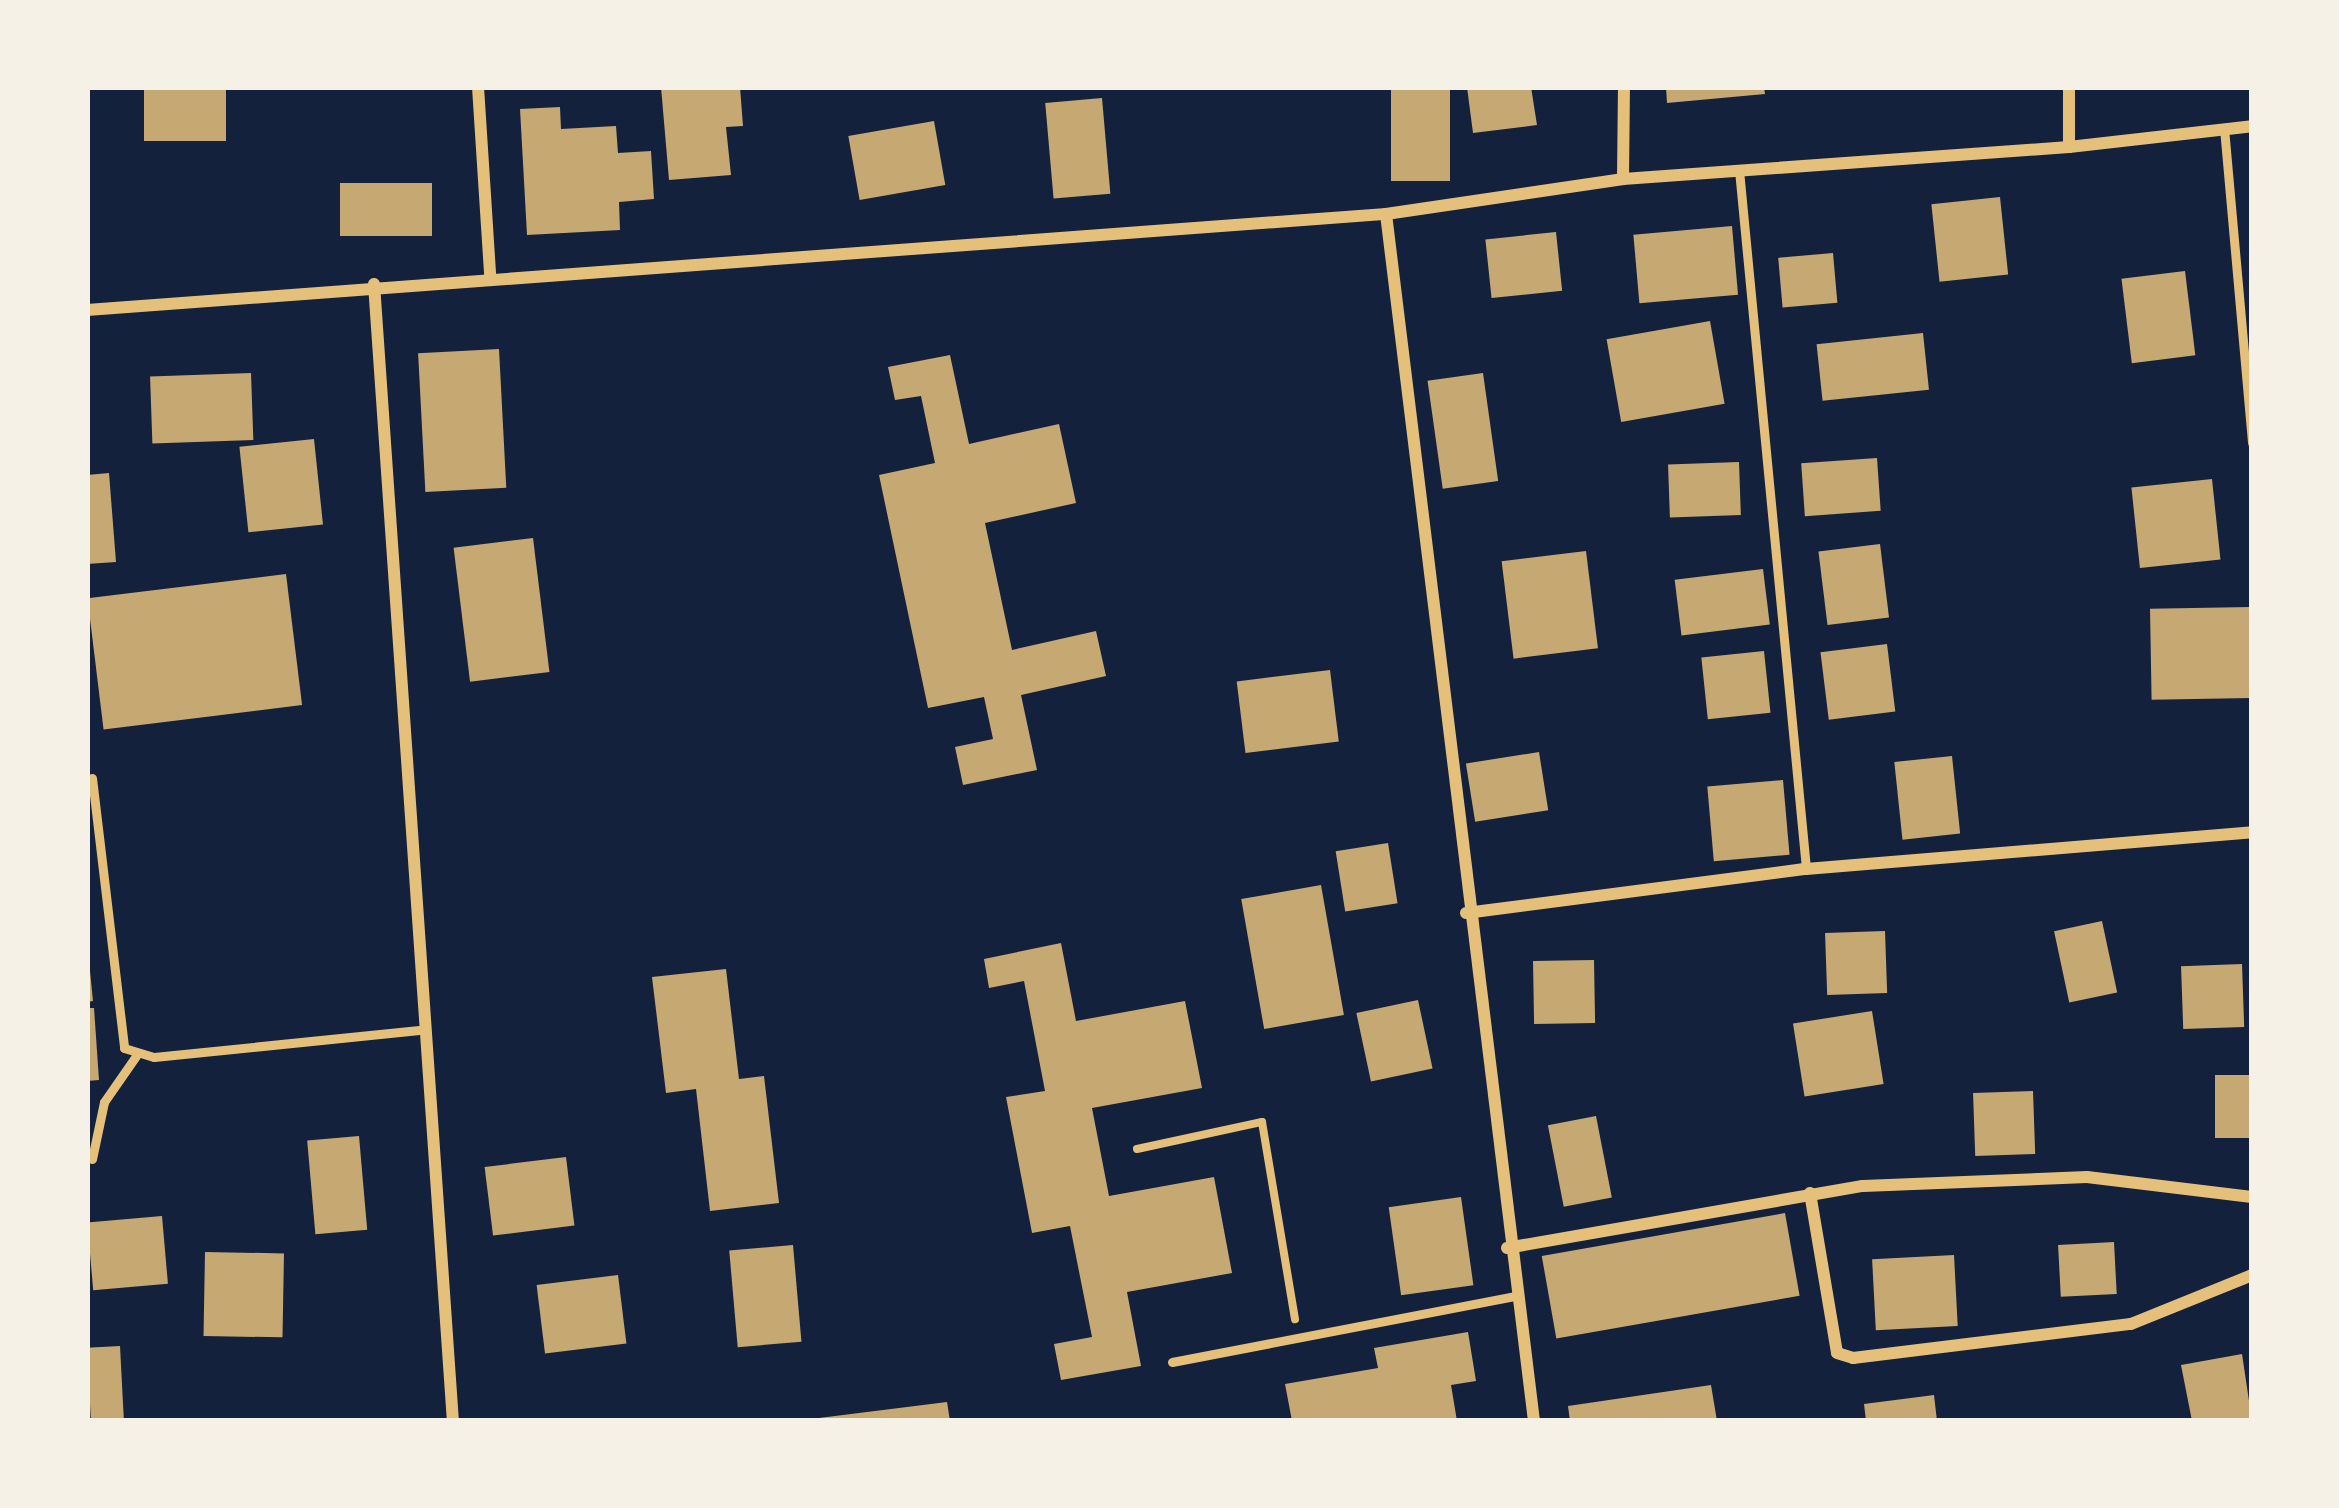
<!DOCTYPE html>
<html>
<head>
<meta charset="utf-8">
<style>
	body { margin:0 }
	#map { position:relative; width:2339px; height:1508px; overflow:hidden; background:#14213d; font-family:Overpass,sans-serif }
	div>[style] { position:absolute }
	.building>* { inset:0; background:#c6a872; transform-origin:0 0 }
	.path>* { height:8px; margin:-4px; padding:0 4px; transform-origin:4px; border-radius:4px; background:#e5c07b }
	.service>* { height:9px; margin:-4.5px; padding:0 4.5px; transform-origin:4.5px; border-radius:4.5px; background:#e5c07b }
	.minor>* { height:12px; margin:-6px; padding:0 6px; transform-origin:6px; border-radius:6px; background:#e5c07b }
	span { translate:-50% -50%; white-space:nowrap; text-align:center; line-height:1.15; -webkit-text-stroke:12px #f6f1e7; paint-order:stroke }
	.frame { position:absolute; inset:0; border:90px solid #f6f1e7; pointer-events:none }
</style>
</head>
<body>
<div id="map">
	<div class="building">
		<div style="left:144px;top:87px;width:82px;height:54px"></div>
		<div style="clip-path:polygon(661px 87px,740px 87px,743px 126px,726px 127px,731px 175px,669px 180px)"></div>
		<div style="left:1391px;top:87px;width:59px;height:94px"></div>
		<div style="clip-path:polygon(1467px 87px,1531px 87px,1537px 125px,1473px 133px)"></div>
		<div style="clip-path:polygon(1666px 87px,1764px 87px,1765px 94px,1667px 103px)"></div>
		<div style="left:1102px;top:98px;width:96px;height:57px;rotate:85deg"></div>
		<div style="clip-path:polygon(560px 107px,561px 129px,616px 126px,618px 153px,651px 151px,654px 199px,619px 202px,620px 230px,527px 235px,520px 109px)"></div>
		<div style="left:934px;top:121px;width:65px;height:87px;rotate:80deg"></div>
		<div style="left:432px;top:183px;width:53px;height:92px;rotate:90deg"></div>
		<div style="left:2000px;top:197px;width:78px;height:69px;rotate:84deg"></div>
		<div style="left:1732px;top:226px;width:69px;height:99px;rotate:85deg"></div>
		<div style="left:1556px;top:232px;width:59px;height:71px;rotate:84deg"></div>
		<div style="left:1833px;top:253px;width:50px;height:55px;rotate:85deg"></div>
		<div style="left:2185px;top:271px;width:85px;height:64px;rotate:83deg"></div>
		<div style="left:1710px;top:321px;width:84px;height:105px;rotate:80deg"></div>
		<div style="left:1923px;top:333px;width:57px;height:107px;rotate:84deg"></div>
		<div style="left:499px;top:349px;width:139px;height:81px;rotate:87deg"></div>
		<div style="clip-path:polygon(950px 355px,969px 444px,1059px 424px,1076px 503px,985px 523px,1012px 650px,1096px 631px,1106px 676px,1021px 695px,1037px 770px,963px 785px,955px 747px,993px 739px,984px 697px,928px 708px,879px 475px,935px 463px,921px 396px,895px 400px,888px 367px)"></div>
		<div style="left:251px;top:373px;width:67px;height:101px;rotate:88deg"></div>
		<div style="left:1483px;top:373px;width:109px;height:56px;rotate:82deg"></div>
		<div style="left:314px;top:439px;width:86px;height:75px;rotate:84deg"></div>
		<div style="left:1877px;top:458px;width:53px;height:76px;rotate:86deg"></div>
		<div style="left:1739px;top:462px;width:53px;height:71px;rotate:88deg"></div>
		<div style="clip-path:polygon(109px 473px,116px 562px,87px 564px,87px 475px)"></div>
		<div style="left:2212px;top:479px;width:81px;height:81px;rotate:84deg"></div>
		<div style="left:533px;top:538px;width:135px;height:80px;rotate:83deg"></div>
		<div style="left:1880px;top:544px;width:74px;height:62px;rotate:83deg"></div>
		<div style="left:1586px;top:551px;width:98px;height:85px;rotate:83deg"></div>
		<div style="left:1763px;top:569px;width:56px;height:89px;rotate:83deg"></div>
		<div style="left:286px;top:574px;width:132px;height:200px;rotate:83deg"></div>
		<div style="left:2250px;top:607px;width:91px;height:100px;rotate:89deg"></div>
		<div style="left:1887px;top:644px;width:68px;height:67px;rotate:83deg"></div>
		<div style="left:1764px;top:651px;width:62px;height:63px;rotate:84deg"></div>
		<div style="left:1330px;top:670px;width:72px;height:94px;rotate:83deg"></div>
		<div style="left:1539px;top:752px;width:59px;height:74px;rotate:81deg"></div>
		<div style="left:1952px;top:756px;width:78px;height:58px;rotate:84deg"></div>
		<div style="left:1783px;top:780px;width:75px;height:76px;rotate:85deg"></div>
		<div style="left:1388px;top:843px;width:61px;height:53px;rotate:81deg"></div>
		<div style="left:1321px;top:885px;width:132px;height:81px;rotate:80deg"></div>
		<div style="left:2102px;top:921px;width:73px;height:49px;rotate:78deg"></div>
		<div style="left:1885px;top:931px;width:62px;height:60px;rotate:88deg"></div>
		<div style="clip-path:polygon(1061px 943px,1076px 1021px,1185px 1001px,1202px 1088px,1092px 1108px,1109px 1196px,1214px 1177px,1232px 1273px,1127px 1292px,1141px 1366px,1061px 1380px,1054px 1344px,1092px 1337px,1070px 1226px,1032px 1233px,1006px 1097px,1045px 1091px,1024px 981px,989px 988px,984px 959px)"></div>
		<div style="left:1594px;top:960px;width:63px;height:61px;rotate:89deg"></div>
		<div style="left:2242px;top:964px;width:63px;height:61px;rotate:88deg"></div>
		<div style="clip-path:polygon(726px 969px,739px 1079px,764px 1076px,779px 1203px,710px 1211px,696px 1089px,666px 1093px,652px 977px)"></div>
		<div style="clip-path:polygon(87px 971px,90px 971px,93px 1001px,87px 1002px)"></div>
		<div style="left:1418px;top:1000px;width:70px;height:63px;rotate:78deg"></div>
		<div style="clip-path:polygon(87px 1008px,94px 1008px,99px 1080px,87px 1081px)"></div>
		<div style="left:1872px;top:1011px;width:74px;height:80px;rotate:81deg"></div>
		<div style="left:2215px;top:1075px;width:37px;height:63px"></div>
		<div style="left:2033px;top:1091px;width:63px;height:60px;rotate:88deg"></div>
		<div style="left:1596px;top:1116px;width:83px;height:49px;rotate:79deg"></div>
		<div style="left:359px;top:1136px;width:94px;height:52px;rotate:85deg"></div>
		<div style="left:566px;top:1157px;width:69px;height:82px;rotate:83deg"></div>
		<div style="left:1461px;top:1197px;width:89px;height:73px;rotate:82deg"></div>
		<div style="left:1785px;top:1213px;width:84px;height:247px;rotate:80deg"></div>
		<div style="left:162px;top:1216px;width:68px;height:75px;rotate:85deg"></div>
		<div style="left:2114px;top:1242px;width:52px;height:56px;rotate:87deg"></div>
		<div style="left:793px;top:1245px;width:97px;height:64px;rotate:85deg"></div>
		<div style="left:205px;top:1252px;width:79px;height:84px;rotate:1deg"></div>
		<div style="left:1954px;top:1255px;width:71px;height:82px;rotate:87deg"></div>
		<div style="left:618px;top:1275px;width:69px;height:82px;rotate:83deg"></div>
		<div style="clip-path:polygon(1468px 1332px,1476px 1381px,1451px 1385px,1457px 1421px,1292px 1421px,1285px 1384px,1378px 1368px,1374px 1348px)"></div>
		<div style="left:120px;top:1346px;width:75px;height:33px;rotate:87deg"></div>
		<div style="clip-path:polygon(2242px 1354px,2252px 1421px,2192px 1421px,2181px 1365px)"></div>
		<div style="clip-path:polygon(1711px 1385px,1717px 1421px,1570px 1421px,1568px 1406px)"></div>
		<div style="clip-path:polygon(1934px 1395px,1937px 1421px,1866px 1421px,1864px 1404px)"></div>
		<div style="clip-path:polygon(947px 1402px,950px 1421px,819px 1421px,819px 1418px)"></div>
	</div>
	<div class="path">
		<div style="left:1137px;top:1149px;width:128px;rotate:-12.2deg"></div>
		<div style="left:1262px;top:1122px;width:200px;rotate:80.5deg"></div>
	</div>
	<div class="service">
		<div style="left:2224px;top:128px;width:316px;rotate:84.9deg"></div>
		<div style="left:1739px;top:170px;width:702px;rotate:84.52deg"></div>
		<div style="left:92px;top:778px;width:272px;rotate:83.2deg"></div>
		<div style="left:124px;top:1048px;width:31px;rotate:17deg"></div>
		<div style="left:154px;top:1057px;width:269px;rotate:-5.8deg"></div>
		<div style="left:92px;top:1159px;width:58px;rotate:-78.1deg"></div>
		<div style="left:104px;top:1102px;width:56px;rotate:-55.2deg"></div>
		<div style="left:1172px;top:1362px;width:350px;rotate:-10.9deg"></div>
	</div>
	<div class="minor">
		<div style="left:478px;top:87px;width:188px;rotate:86.3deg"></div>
		<div style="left:2069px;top:87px;width:60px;rotate:90deg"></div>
		<div style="left:1623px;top:179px;width:92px;rotate:-89.4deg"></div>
		<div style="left:1386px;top:214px;width:1216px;rotate:83.01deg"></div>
		<div style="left:374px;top:284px;width:1140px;rotate:86.03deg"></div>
		<div style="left:87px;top:310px;width:1303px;rotate:-4.23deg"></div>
		<div style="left:1386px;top:214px;width:240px;rotate:-8.4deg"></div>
		<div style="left:1623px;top:179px;width:447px;rotate:-4.1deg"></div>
		<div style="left:2069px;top:147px;width:184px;rotate:-6.5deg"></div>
		<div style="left:1466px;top:913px;width:343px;rotate:-7.4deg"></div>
		<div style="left:1806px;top:869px;width:448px;rotate:-4.7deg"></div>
		<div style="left:1810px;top:1193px;width:162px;rotate:80.4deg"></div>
		<div style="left:1837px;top:1353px;width:17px;rotate:17deg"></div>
		<div style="left:1853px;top:1358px;width:280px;rotate:-7deg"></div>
		<div style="left:2131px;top:1324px;width:131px;rotate:-22deg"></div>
		<div style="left:1507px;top:1248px;width:361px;rotate:-9.9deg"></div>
		<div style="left:1863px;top:1186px;width:224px;rotate:-2.3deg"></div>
		<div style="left:2087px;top:1177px;width:166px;rotate:6.9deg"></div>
	</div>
	<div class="frame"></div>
</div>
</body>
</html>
